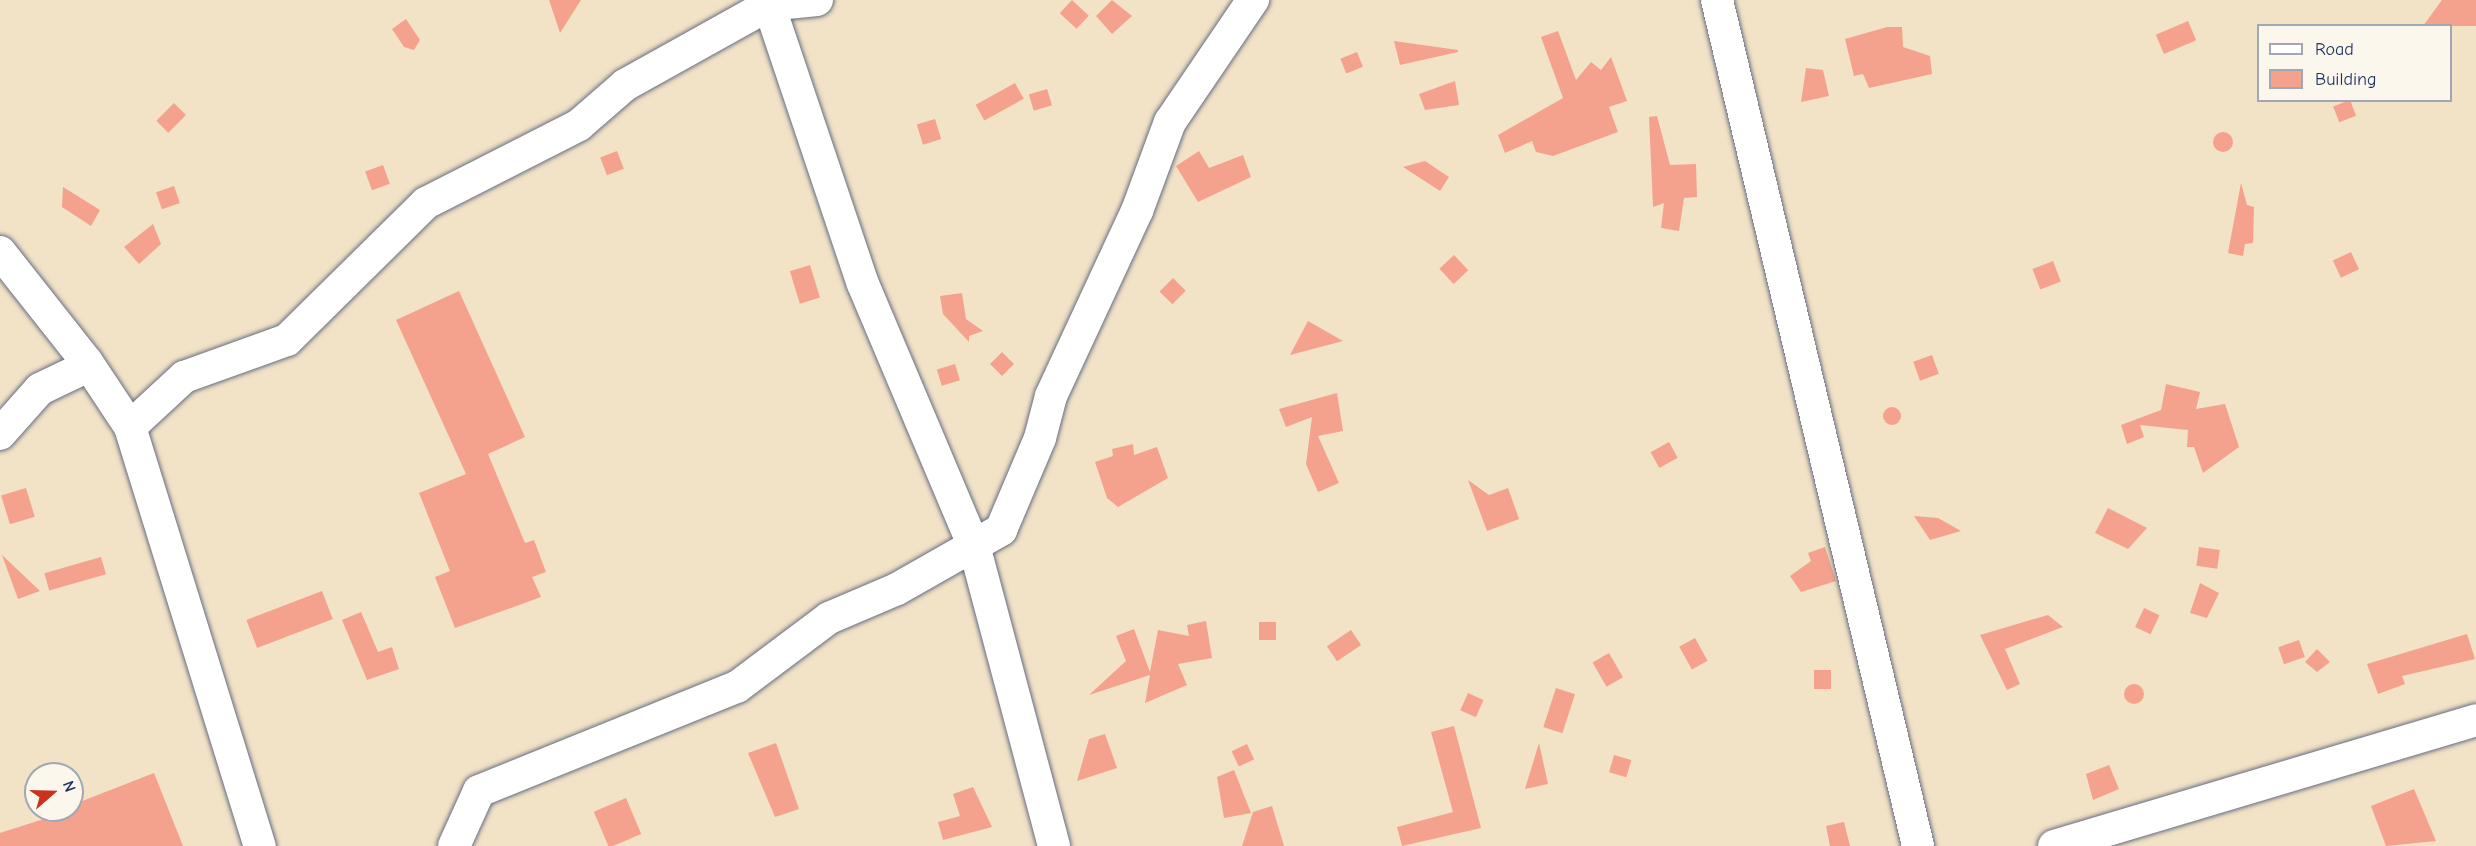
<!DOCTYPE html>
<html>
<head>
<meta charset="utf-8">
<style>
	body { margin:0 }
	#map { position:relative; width:2476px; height:846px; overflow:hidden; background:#f2e2c6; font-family:"Comic Neue",sans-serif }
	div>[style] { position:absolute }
	.building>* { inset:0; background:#f4a28d; transform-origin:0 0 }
	.round { border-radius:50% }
	.roads { filter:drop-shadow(0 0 2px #666e82) drop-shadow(0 0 2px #666e82) }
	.minor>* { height:32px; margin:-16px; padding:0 16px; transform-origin:16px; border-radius:16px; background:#fff }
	span { translate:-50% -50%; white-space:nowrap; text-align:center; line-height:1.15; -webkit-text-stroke:5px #fbf7ec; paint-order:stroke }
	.legend { position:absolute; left:2257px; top:24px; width:195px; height:78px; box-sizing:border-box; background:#fbf7ec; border:2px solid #a1a7b3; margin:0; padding:8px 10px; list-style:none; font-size:18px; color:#1b2f5e }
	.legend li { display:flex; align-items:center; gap:12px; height:30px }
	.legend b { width:30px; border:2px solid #a1a7b3 }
	.north { position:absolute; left:24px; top:762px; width:60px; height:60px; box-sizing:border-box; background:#fbf7ec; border:2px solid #a1a7b3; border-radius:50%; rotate:70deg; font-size:16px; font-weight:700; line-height:24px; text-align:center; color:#1b2f5e }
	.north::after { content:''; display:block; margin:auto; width:21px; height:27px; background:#c8321e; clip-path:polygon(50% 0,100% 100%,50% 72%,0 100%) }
</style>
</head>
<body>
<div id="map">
	<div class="building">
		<div style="clip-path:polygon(549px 0,581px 0,560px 33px)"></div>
		<div style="left:1072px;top:0;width:23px;height:18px;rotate:43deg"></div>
		<div style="clip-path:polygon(1112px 0,1132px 16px,1112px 34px,1096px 16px)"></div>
		<div style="clip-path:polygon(2442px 0,2476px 0,2476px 26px,2423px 26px)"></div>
		<div style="clip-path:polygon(406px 19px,420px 40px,414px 50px,404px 47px,392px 29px)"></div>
		<div style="left:2188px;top:21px;width:21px;height:35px;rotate:67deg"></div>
		<div style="clip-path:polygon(1887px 27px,1902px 27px,1903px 47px,1930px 56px,1932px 74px,1869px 88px,1863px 74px,1854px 76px,1845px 39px)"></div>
		<div style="clip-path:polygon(1558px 31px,1576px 80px,1591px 62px,1601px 70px,1611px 57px,1627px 101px,1609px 107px,1618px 132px,1553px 156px,1536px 152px,1532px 141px,1505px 153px,1498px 135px,1563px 98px,1541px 37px)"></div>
		<div style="clip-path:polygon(1394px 41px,1458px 50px,1458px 52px,1400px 65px)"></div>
		<div style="left:1357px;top:52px;width:16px;height:18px;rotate:68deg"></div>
		<div style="clip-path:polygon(1806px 68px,1823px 70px,1829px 96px,1801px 102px)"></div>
		<div style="clip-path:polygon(1455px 81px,1459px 105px,1425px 110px,1419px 94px)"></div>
		<div style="left:1015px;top:83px;width:18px;height:45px;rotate:61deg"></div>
		<div style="left:1047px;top:89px;width:17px;height:19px;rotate:73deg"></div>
		<div style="left:2350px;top:100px;width:17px;height:18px;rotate:69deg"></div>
		<div style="left:174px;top:103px;width:17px;height:25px;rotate:45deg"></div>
		<div style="clip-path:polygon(1657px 116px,1670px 165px,1696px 164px,1697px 197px,1684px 198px,1679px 231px,1661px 228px,1664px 203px,1653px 207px,1649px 117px)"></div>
		<div style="left:935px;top:119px;width:21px;height:19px;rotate:73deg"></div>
		<div class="round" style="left:2213px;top:132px;width:20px;height:20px"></div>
		<div style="left:617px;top:151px;width:19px;height:18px;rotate:69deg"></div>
		<div style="clip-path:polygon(1199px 151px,1209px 168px,1243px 155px,1251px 177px,1198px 202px,1176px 166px)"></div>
		<div style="clip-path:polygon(1425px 161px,1449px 177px,1440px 191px,1403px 167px)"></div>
		<div style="left:383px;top:165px;width:20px;height:19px;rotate:70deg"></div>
		<div style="clip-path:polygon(2241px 183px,2247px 205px,2254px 207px,2253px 243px,2245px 244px,2243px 256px,2228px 253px)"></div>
		<div style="left:174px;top:186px;width:18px;height:19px;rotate:71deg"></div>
		<div style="clip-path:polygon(63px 187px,100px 210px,91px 226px,62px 207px)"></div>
		<div style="clip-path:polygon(153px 224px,161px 244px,139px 264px,124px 247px)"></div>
		<div style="left:2351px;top:252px;width:19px;height:20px;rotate:65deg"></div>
		<div style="left:1454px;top:255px;width:21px;height:20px;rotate:47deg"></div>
		<div style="left:2053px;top:261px;width:22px;height:22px;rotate:69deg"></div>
		<div style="left:810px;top:265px;width:34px;height:21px;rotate:73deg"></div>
		<div style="left:1173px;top:278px;width:18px;height:19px;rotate:45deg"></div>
		<div style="clip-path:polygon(459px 291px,525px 437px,488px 454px,525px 543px,534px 540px,546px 572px,532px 577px,541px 597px,455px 628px,435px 577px,450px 571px,419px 493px,466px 474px,396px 320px)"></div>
		<div style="clip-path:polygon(962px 293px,966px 319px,983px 331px,969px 336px,969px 342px,943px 314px,940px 296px)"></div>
		<div style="clip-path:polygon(1308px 321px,1343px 341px,1290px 355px)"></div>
		<div style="left:1002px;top:352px;width:17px;height:17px;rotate:45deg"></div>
		<div style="left:1932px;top:355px;width:20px;height:20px;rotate:70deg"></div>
		<div style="left:955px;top:364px;width:17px;height:19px;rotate:73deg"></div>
		<div style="clip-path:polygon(2166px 384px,2200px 392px,2196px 409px,2225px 404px,2239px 447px,2203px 473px,2194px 447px,2187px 447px,2188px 430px,2140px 425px,2144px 437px,2127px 444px,2121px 425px,2161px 410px)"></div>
		<div style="clip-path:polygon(1337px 393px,1343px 431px,1318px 436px,1339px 483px,1318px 492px,1306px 464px,1312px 417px,1286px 427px,1279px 409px)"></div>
		<div class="round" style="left:1883px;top:407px;width:18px;height:18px"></div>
		<div style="left:1669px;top:442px;width:18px;height:21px;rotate:61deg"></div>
		<div style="clip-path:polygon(1133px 444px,1134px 455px,1157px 447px,1168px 478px,1118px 507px,1107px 498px,1095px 462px,1113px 456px,1112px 449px)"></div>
		<div style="clip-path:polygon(1468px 480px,1489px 495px,1508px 488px,1519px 519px,1487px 531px)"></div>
		<div style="left:26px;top:488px;width:30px;height:26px;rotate:73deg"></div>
		<div style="clip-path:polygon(2108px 508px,2147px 528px,2128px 549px,2095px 533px)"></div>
		<div style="clip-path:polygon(1914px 516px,1938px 518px,1961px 531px,1930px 540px)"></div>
		<div style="clip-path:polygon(1825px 547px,1836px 581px,1801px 592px,1790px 576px,1811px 561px,1808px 553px)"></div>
		<div style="left:2199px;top:547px;width:21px;height:19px;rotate:8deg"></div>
		<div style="clip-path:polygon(2px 555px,40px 591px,18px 599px)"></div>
		<div style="left:101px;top:557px;width:18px;height:59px;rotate:74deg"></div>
		<div style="clip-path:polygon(2200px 583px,2219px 593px,2207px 618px,2190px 613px)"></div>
		<div style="left:322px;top:591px;width:30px;height:81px;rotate:69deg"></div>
		<div style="left:2144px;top:608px;width:17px;height:21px;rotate:25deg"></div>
		<div style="clip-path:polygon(361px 612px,378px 652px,392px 647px,399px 669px,367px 680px,342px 620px)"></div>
		<div style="clip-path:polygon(2048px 615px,2063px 627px,2005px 649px,2020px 684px,2007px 690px,1980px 635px)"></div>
		<div style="clip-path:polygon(1206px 621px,1212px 658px,1178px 664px,1187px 685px,1145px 703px,1150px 675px,1089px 695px,1126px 661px,1116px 636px,1134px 629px,1150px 672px,1158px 630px,1189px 636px,1187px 625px)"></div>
		<div style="left:1259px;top:622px;width:17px;height:18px"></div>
		<div style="left:1351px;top:630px;width:18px;height:29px;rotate:56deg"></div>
		<div style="clip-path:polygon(2467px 634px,2475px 659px,2402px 676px,2405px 684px,2378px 694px,2367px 664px)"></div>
		<div style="left:1695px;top:638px;width:26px;height:18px;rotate:61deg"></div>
		<div style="left:2299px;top:640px;width:18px;height:22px;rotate:71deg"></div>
		<div style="clip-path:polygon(2317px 649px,2330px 662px,2317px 672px,2305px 662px)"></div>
		<div style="left:1609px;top:653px;width:28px;height:19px;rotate:60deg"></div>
		<div style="left:1814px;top:670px;width:17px;height:19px"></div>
		<div class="round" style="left:2124px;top:684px;width:20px;height:20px"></div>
		<div style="left:1556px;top:688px;width:20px;height:41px;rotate:18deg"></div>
		<div style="left:1468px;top:693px;width:17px;height:19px;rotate:24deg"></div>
		<div style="clip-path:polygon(1454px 726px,1481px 828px,1402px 846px,1397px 827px,1453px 812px,1431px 732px)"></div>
		<div style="clip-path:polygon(1105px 734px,1117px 768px,1077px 781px,1089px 739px)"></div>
		<div style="clip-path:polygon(776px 743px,799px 809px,775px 817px,748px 753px)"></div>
		<div style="clip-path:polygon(1539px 743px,1548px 784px,1525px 789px)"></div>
		<div style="left:1247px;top:744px;width:17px;height:17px;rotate:65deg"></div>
		<div style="left:1614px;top:755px;width:18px;height:18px;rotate:16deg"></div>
		<div style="clip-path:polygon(2109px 765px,2119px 789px,2093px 800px,2086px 774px)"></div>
		<div style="clip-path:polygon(1234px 770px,1251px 813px,1224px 818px,1217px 777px)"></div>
		<div style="clip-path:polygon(154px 773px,183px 846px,0 846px,0 833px,72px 810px,72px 805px)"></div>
		<div style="clip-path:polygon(973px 787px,992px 827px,943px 840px,938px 822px,960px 816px,953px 794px)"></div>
		<div style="clip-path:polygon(2414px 789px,2436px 841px,2386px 846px,2371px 806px)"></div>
		<div style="left:626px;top:798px;width:39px;height:35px;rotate:67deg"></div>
		<div style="clip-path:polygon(1272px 806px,1284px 846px,1242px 846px,1253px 812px)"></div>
		<div style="clip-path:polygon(1844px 822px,1850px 846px,1830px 846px,1826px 826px)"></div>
	</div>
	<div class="roads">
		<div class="minor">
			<div style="left:817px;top:0;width:48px;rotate:174.1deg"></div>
			<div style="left:769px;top:5px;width:294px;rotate:71.4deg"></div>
			<div style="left:863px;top:284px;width:288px;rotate:67.1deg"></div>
			<div style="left:975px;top:549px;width:307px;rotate:75.1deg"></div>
			<div style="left:1717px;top:0;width:870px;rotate:76.63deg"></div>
			<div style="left:0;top:252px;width:140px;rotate:51.7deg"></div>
			<div style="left:87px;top:362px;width:78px;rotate:56.5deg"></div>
			<div style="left:130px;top:427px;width:439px;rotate:72.8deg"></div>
			<div style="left:130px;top:427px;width:74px;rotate:-42.8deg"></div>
			<div style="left:184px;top:377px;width:109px;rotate:-19.8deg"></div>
			<div style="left:287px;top:340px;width:195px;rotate:-44.6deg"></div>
			<div style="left:426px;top:203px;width:172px;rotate:-27deg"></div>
			<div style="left:579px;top:125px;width:61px;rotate:-41deg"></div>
			<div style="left:625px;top:85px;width:165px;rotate:-29.1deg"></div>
			<div style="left:769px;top:5px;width:5px;rotate:-112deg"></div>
			<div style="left:0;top:434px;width:60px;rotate:-48.4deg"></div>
			<div style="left:40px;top:389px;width:51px;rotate:-25.6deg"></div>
			<div style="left:454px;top:846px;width:60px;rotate:-65.6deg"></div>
			<div style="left:479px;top:791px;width:278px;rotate:-22deg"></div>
			<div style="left:737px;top:687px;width:115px;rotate:-36.9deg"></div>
			<div style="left:829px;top:618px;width:74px;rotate:-23.1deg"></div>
			<div style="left:897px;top:589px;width:120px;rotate:-29.6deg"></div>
			<div style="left:1001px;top:530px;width:100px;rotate:-67deg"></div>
			<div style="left:1040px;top:438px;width:43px;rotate:-75.3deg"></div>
			<div style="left:1051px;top:396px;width:204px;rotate:-65.1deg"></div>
			<div style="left:1137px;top:211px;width:95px;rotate:-69.7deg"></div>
			<div style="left:1170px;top:122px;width:148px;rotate:-55.8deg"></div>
			<div style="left:2054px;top:846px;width:440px;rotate:-16.6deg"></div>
		</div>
	</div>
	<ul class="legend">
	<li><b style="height:8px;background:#fff"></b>Road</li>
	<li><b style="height:16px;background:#f4a28d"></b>Building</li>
	</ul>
	<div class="north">N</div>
</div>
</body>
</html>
